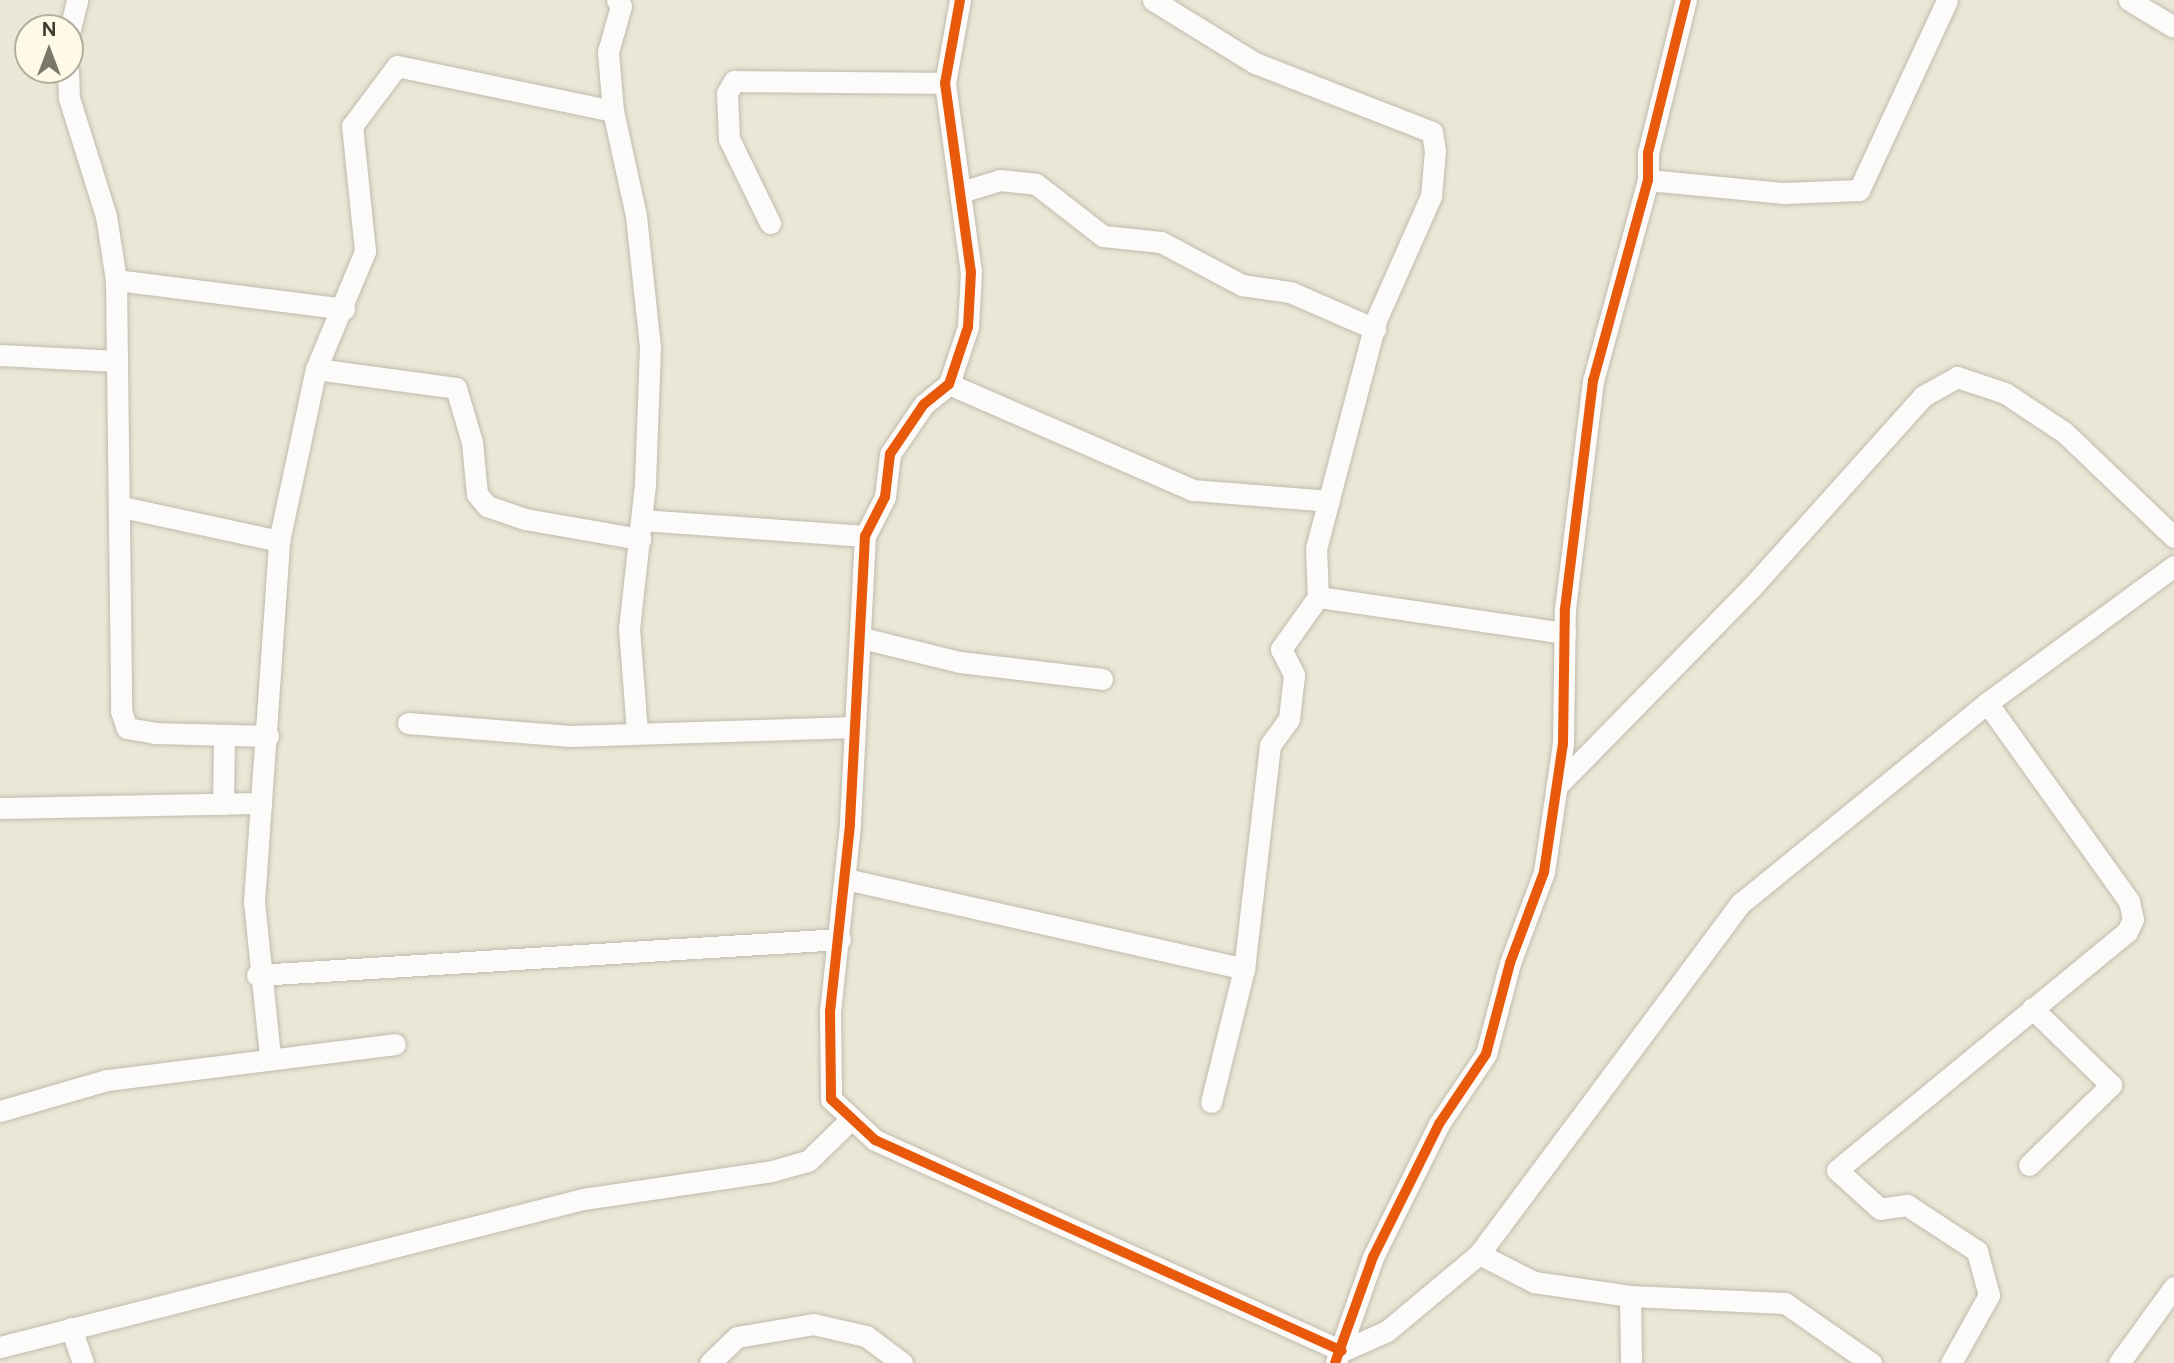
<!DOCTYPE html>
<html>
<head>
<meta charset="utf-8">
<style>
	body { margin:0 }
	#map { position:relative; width:2174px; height:1363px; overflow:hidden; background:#ebe7d6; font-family:Figtree,sans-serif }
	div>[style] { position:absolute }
	.roads { filter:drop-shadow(0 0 2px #bebcae) drop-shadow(0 0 2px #bebcae) }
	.minor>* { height:21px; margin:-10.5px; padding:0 10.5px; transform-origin:10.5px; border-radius:10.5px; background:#fcfbf9 }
	.cycleway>* { height:10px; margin:-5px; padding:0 5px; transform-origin:5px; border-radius:5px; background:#e8590c }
	span { translate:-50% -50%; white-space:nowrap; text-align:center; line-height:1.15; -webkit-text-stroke:7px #fefae7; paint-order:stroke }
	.north { position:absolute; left:14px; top:14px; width:70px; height:70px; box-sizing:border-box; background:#fefae7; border:2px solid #b1ae9d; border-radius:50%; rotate:0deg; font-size:19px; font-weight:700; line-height:28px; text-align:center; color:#3e3b2e }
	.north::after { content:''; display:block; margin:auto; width:24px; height:32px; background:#7b7769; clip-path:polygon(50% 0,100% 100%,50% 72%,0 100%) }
</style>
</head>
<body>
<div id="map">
	<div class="roads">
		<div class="minor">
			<div style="left:617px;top:0;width:7px;rotate:56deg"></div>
			<div style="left:621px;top:6px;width:48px;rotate:105.8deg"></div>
			<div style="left:608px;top:52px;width:59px;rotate:85.2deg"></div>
			<div style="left:613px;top:111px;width:107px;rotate:77.6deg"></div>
			<div style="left:636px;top:216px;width:132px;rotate:83.9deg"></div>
			<div style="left:650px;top:347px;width:137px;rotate:92.1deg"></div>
			<div style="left:645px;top:484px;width:145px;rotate:96.3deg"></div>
			<div style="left:629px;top:628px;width:105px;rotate:85.6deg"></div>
			<div style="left:960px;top:0;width:84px;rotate:100.2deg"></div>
			<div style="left:945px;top:83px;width:191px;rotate:82.2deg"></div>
			<div style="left:971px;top:272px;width:55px;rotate:93.1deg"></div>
			<div style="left:968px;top:327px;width:60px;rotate:108.4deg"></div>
			<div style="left:949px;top:384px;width:32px;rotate:141deg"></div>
			<div style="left:924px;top:404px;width:60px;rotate:124.2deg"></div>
			<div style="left:890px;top:454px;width:43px;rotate:96.6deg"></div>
			<div style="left:885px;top:497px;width:44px;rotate:117.1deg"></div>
			<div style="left:865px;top:536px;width:289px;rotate:93deg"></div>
			<div style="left:850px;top:825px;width:187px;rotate:96.1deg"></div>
			<div style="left:830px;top:1011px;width:88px;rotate:89.3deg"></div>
			<div style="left:831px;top:1099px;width:60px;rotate:43deg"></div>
			<div style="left:875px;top:1140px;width:512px;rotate:24.31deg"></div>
			<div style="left:1153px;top:0;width:120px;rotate:31.7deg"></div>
			<div style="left:1255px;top:63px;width:190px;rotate:21.3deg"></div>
			<div style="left:1432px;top:132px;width:19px;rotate:81deg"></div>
			<div style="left:1435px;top:151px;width:45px;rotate:95.1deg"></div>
			<div style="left:1431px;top:196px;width:136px;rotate:113.9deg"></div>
			<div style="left:1376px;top:320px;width:236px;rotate:104.7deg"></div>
			<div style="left:1316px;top:548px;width:49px;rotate:87.7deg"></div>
			<div style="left:1318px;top:597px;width:64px;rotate:125.4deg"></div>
			<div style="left:1281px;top:649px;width:29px;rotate:63deg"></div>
			<div style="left:1294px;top:675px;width:44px;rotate:96.5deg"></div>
			<div style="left:1289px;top:719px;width:32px;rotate:126deg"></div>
			<div style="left:1270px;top:745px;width:226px;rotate:96.6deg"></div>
			<div style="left:1244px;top:969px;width:137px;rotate:103.9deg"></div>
			<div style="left:2129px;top:0;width:52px;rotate:31deg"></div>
			<div style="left:70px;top:29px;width:30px;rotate:-76deg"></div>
			<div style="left:68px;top:70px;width:28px;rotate:88deg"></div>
			<div style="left:69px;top:98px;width:124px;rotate:72.6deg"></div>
			<div style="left:106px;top:216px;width:65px;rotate:81.1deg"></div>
			<div style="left:116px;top:280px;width:431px;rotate:89.3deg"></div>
			<div style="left:121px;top:711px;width:18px;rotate:71deg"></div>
			<div style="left:127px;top:728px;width:27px;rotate:10deg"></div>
			<div style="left:154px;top:733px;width:114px;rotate:1.5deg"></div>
			<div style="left:1648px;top:180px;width:137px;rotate:5.5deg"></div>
			<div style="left:1784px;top:193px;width:75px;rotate:-2.3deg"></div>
			<div style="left:1859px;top:190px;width:209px;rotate:-65.1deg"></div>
			<div style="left:961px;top:192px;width:41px;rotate:-17.1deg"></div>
			<div style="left:1000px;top:180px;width:36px;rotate:6deg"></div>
			<div style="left:1036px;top:184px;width:85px;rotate:37.8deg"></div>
			<div style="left:1103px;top:236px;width:58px;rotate:5.9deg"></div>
			<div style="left:1161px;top:242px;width:92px;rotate:28deg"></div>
			<div style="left:1242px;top:285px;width:49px;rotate:8.3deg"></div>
			<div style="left:1290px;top:292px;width:93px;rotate:23.5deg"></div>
			<div style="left:770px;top:223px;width:93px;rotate:-116deg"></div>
			<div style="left:729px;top:139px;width:46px;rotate:-92.5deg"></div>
			<div style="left:727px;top:93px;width:14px;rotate:-60deg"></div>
			<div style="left:734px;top:81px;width:211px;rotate:0.5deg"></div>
			<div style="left:116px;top:280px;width:230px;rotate:7.2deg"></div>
			<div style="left:0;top:355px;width:115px;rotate:3deg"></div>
			<div style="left:316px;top:369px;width:141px;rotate:7.7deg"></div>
			<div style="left:456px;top:388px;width:56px;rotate:73.5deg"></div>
			<div style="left:472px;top:442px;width:52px;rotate:84.5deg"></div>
			<div style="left:477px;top:494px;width:16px;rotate:50deg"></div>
			<div style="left:487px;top:506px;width:40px;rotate:18.9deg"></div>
			<div style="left:525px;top:519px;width:117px;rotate:9.9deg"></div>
			<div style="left:949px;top:384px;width:266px;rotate:23.5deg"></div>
			<div style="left:1193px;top:490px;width:136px;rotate:4.6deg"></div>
			<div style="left:122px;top:507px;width:161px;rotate:12.2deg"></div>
			<div style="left:642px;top:520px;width:224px;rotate:4.1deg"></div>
			<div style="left:1318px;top:597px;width:250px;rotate:8.3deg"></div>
			<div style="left:862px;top:638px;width:101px;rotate:13.8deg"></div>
			<div style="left:960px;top:662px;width:143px;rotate:6.8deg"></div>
			<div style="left:408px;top:723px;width:163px;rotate:4.6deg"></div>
			<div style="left:570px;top:736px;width:285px;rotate:-1.8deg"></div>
			<div style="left:1557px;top:786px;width:277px;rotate:-45.6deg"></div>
			<div style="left:1751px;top:588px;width:258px;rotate:-48.1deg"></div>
			<div style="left:1923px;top:396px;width:39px;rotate:-29deg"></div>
			<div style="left:1957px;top:377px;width:51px;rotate:18.4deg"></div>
			<div style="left:2005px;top:393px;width:71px;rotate:33.5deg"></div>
			<div style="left:2064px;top:432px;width:152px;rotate:43.7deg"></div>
			<div style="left:223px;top:804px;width:64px;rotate:-89.1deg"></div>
			<div style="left:0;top:808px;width:261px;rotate:-1.1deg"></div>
			<div style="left:846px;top:879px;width:408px;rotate:12.7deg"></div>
			<div style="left:257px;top:975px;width:584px;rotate:-3.53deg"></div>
			<div style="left:270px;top:1056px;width:155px;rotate:-95.9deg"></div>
			<div style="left:254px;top:902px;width:362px;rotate:-86deg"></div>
			<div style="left:279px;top:541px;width:176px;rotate:-77.9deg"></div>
			<div style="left:316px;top:369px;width:128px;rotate:-67.4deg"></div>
			<div style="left:365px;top:251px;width:126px;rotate:-95.9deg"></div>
			<div style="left:352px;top:126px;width:75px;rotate:-53.1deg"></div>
			<div style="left:397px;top:66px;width:221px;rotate:11.8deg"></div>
			<div style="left:0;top:1111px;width:111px;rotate:-16.2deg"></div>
			<div style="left:107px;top:1080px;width:290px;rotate:-7.1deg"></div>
			<div style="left:2029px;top:1165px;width:115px;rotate:-44.3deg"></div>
			<div style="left:2111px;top:1085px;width:110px;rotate:-135.7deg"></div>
			<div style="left:1479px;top:1254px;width:62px;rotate:27deg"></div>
			<div style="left:1534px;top:1282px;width:97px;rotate:8.3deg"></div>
			<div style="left:1630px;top:1296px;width:155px;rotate:2.6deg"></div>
			<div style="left:1785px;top:1303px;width:105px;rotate:34.9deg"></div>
			<div style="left:1630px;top:1296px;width:67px;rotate:89.1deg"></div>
			<div style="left:71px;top:1328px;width:37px;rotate:71deg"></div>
			<div style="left:0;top:1347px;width:601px;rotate:-14.24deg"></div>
			<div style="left:583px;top:1199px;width:191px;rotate:-8.4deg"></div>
			<div style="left:772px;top:1171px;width:37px;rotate:-16deg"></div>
			<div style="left:808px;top:1161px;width:57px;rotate:-44.3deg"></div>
			<div style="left:1342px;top:1351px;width:49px;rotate:-24deg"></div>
			<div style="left:1387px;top:1331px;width:120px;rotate:-39.9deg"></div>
			<div style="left:1479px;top:1254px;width:438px;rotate:-53.3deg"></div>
			<div style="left:1741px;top:903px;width:317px;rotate:-39.1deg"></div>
			<div style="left:1987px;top:703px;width:232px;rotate:-36.2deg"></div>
			<div style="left:1336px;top:1362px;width:111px;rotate:-70.6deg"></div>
			<div style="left:1373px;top:1257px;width:148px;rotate:-63.6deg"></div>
			<div style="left:1439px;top:1124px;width:84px;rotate:-56.1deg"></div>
			<div style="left:1486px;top:1054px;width:94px;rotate:-75.2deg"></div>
			<div style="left:1510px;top:963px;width:97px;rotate:-69.5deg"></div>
			<div style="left:1544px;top:872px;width:129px;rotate:-81.6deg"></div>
			<div style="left:1563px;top:744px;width:135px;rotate:-89.2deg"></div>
			<div style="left:1565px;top:609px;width:230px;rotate:-83deg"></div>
			<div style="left:1593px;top:381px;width:208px;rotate:-74.7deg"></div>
			<div style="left:1648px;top:180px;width:27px;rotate:-90deg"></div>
			<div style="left:1648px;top:153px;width:158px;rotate:-76.1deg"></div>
			<div style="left:710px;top:1363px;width:37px;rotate:-44deg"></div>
			<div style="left:737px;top:1337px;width:77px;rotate:-9.7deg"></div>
			<div style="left:813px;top:1324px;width:54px;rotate:12.8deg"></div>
			<div style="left:866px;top:1336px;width:45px;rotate:36.9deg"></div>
			<div style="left:1951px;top:1363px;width:78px;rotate:-60.8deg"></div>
			<div style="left:1989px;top:1295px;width:46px;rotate:-105.3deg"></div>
			<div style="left:1977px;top:1251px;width:84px;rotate:-146.7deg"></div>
			<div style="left:1907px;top:1205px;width:27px;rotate:172deg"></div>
			<div style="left:1880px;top:1209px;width:58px;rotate:-137.8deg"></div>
			<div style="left:1837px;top:1170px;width:375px;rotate:-39.4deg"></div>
			<div style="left:2127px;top:932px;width:14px;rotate:-65deg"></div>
			<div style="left:2133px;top:919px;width:18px;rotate:-103deg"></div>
			<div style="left:2129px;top:901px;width:244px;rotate:-125.6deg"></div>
			<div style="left:2119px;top:1363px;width:94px;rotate:-54.1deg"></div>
		</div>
	</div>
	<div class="cycleway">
		<div style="left:960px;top:0;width:84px;rotate:100.2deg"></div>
		<div style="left:945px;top:83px;width:191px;rotate:82.2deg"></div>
		<div style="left:971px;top:272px;width:55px;rotate:93.1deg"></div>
		<div style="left:968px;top:327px;width:60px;rotate:108.4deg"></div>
		<div style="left:949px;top:384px;width:32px;rotate:141deg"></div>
		<div style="left:924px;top:404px;width:60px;rotate:124.2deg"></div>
		<div style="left:890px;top:454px;width:43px;rotate:96.6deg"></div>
		<div style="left:885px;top:497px;width:44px;rotate:117.1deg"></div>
		<div style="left:865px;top:536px;width:289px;rotate:93deg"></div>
		<div style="left:850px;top:825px;width:187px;rotate:96.1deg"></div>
		<div style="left:830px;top:1011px;width:88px;rotate:89.3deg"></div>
		<div style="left:831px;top:1099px;width:60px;rotate:43deg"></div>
		<div style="left:875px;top:1140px;width:512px;rotate:24.31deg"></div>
		<div style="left:1335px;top:1363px;width:113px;rotate:-70.3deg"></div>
		<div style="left:1373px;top:1257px;width:148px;rotate:-63.6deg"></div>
		<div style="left:1439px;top:1124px;width:84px;rotate:-56.1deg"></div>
		<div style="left:1486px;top:1054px;width:94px;rotate:-75.2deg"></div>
		<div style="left:1510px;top:963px;width:97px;rotate:-69.5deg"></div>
		<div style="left:1544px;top:872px;width:129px;rotate:-81.6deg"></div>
		<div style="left:1563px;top:744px;width:135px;rotate:-89.2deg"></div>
		<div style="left:1565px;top:609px;width:230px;rotate:-83deg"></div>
		<div style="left:1593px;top:381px;width:208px;rotate:-74.7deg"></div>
		<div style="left:1648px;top:180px;width:27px;rotate:-90deg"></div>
		<div style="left:1648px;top:153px;width:158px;rotate:-76.1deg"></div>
	</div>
	<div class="north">N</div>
</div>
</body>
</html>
